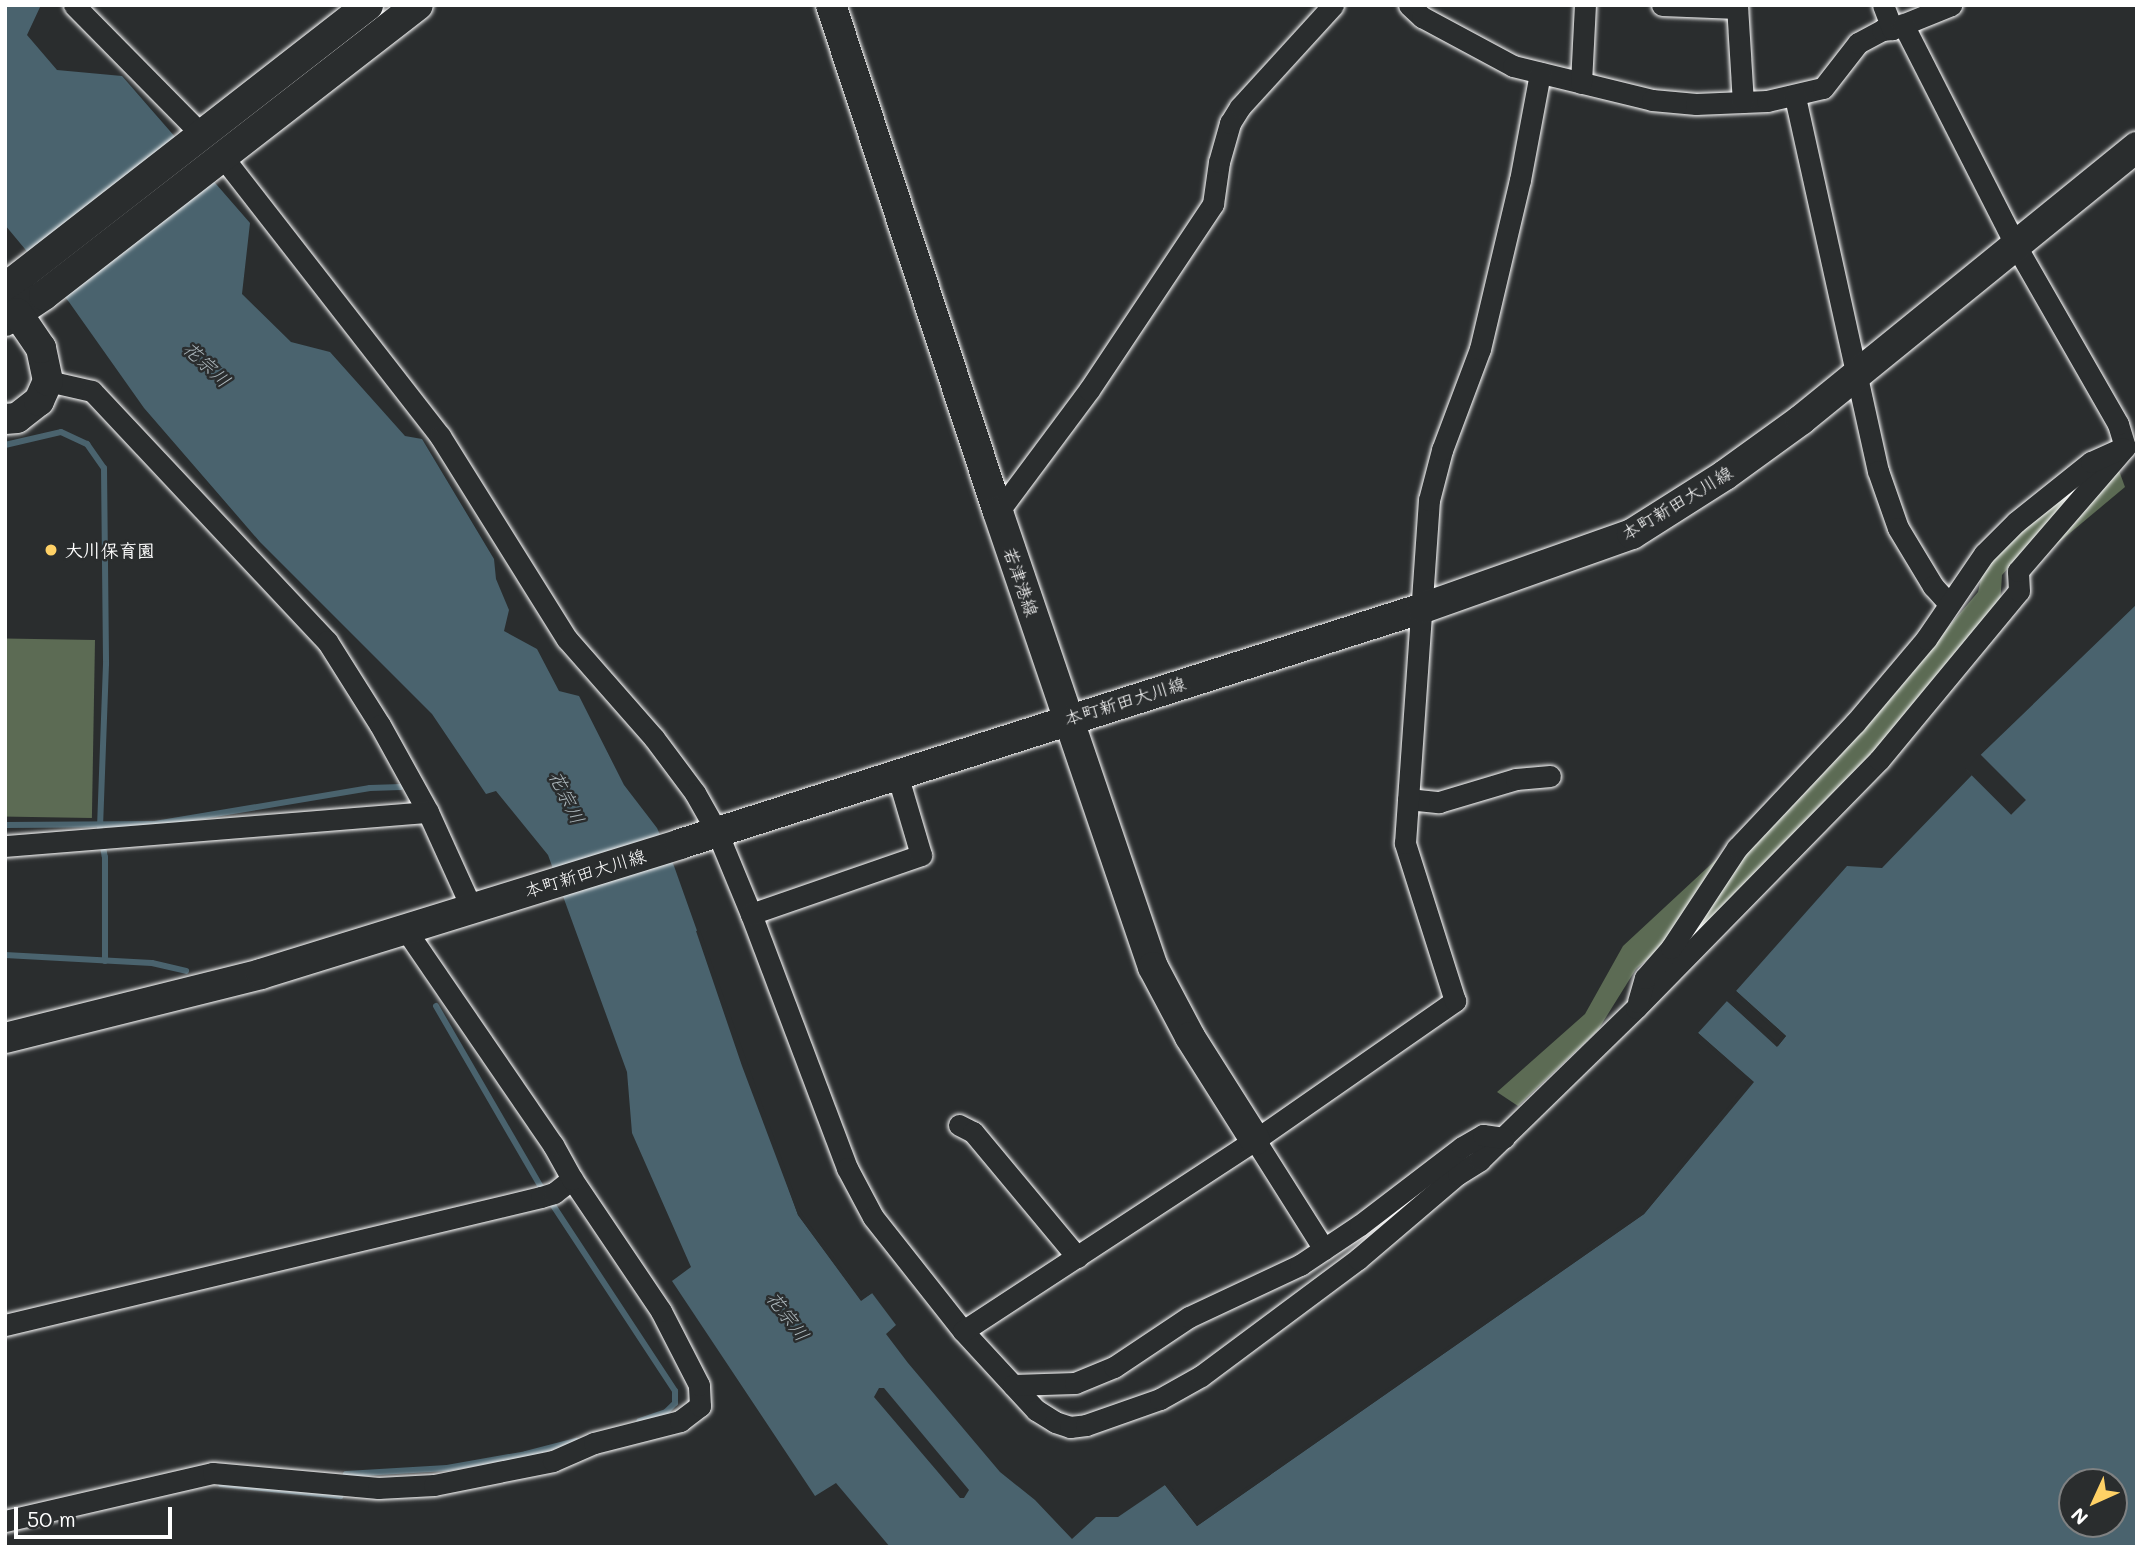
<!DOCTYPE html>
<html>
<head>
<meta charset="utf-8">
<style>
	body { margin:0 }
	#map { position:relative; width:2142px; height:1552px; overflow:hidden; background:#2a2d2e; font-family:Mali,"Klee One",sans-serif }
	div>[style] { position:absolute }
	.green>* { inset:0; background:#5c6b54; transform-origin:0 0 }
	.water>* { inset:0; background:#4a636e }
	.pier>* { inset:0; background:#2a2d2e; transform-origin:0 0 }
	.stream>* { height:6px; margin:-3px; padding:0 3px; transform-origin:3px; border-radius:3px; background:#4a636e }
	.roads { filter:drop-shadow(0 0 2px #fff) drop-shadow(0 0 2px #fff) }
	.street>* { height:21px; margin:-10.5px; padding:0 10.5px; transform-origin:10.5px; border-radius:10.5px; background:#2a2d2e }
	.secondary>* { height:30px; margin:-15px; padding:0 15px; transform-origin:15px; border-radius:15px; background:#2a2d2e }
	.dots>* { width:19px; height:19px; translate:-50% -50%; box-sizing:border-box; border:4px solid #2a2d2e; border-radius:50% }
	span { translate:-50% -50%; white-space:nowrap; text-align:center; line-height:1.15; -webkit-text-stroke:5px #2a2d2e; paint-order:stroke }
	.street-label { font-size:18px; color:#fff }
	.poi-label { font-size:18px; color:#fff; font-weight:700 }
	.left { translate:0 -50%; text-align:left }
	.water-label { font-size:19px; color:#aeb9be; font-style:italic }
	.frame { position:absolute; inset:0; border:7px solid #fff; pointer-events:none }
	.north { position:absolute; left:2058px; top:1468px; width:70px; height:70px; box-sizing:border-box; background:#2a2d2e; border:2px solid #7f8182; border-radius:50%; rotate:225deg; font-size:19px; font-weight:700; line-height:28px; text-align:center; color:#fff }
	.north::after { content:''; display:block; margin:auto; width:24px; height:32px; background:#ffd166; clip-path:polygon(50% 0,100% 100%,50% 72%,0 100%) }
	.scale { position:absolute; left:14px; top:1507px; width:158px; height:32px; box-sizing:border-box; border:4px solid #fff; border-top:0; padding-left:9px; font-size:21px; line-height:24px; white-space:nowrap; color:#fff; -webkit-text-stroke:5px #2a2d2e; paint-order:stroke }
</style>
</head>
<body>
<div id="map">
	<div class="green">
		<div style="clip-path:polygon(2118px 468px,2125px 487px,2040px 558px)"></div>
		<div style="clip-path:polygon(2096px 470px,2002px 575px,2000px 605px,1878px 755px,1680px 950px,1753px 842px,1852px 741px,1978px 592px,1984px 565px,2038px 512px)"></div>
		<div style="left:95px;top:640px;width:178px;height:90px;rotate:91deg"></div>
		<div style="clip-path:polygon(1721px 855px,1669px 941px,1636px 969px,1598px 1030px,1518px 1106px,1497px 1092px,1585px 1014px,1623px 946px)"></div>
	</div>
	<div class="water">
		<div style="clip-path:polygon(evenodd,5px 5px,41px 5px,27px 35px,57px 70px,122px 76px,250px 223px,242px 294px,291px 342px,330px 352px,405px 436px,422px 439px,494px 559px,496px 579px,509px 610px,504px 631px,537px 649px,559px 691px,579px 696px,624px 785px,657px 828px,674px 866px,798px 1215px,861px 1300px,872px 1293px,896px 1325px,886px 1334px,908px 1363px,1000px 1472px,1035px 1500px,1072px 1539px,1096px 1517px,1118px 1517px,1165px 1485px,1197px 1526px,1644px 1214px,1753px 1082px,1698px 1033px,1727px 1001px,1778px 1046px,1786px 1036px,1736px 991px,1847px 866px,1882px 868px,1972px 775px,1966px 769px,2137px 604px,2137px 1547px,890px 1547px,836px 1483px,815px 1496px,672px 1281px,691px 1267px,632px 1133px,627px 1072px,548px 855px,496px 791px,486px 794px,432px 714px,260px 542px,144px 408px,69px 302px,5px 225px,5px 5px,879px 1388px,884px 1388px,969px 1490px,964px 1498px,960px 1498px,874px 1397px,879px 1388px,5px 5px,2072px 1482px,2114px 1482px,2114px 1524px,2072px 1524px,2072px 1482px)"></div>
	</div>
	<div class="pier">
		<div style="left:1980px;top:754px;width:65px;height:21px;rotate:45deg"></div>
		<div style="clip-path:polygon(700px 930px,801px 1213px,862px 1296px,871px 1290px,875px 1291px,861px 1301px,798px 1215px,742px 1066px,696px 931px)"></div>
		<div style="clip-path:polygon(1736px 991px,1786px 1036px,1777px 1047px,1727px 1001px,1729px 999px,1777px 1042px,1781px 1037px,1734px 994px)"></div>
		<div style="clip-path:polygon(1698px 1033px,1754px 1082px,1644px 1214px,1197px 1526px,1165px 1485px,1168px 1483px,1198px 1521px,1642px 1211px,1749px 1082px,1696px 1036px)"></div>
	</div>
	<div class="stream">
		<div style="left:5px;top:445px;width:57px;rotate:-13.1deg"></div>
		<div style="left:61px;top:432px;width:29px;rotate:25deg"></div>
		<div style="left:87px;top:444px;width:29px;rotate:55deg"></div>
		<div style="left:104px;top:468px;width:196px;rotate:89.4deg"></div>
		<div style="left:106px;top:664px;width:163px;rotate:92.1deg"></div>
		<div style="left:100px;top:827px;width:30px;rotate:81deg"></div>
		<div style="left:105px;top:857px;width:104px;rotate:90deg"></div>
		<div style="left:5px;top:825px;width:150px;rotate:-0.4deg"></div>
		<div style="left:155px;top:824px;width:218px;rotate:-9.5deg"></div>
		<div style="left:370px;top:788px;width:31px;rotate:-2deg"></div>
		<div style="left:5px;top:955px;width:147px;rotate:3.1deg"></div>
		<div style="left:152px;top:963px;width:35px;rotate:13deg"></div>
		<div style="left:436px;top:1006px;width:209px;rotate:59.9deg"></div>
		<div style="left:541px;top:1187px;width:244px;rotate:56.7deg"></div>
		<div style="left:675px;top:1391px;width:12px;rotate:90deg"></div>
		<div style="left:675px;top:1403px;width:13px;rotate:135deg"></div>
		<div style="left:666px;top:1412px;width:28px;rotate:161deg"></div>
		<div style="left:346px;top:1474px;width:101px;rotate:-3.4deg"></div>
		<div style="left:447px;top:1468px;width:80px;rotate:-10deg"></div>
		<div style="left:526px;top:1454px;width:52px;rotate:-14.6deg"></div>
		<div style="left:221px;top:1484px;width:120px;rotate:5.8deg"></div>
	</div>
	<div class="roads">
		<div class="street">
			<div style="left:74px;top:5px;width:182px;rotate:45.4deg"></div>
			<div style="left:1409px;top:5px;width:18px;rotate:43deg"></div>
			<div style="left:1422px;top:17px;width:103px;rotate:28.3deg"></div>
			<div style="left:1513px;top:66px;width:143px;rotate:13.7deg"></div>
			<div style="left:1652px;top:100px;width:44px;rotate:5.2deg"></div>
			<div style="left:1696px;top:104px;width:71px;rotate:-2.4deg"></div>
			<div style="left:1767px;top:101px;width:57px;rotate:-13.1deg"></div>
			<div style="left:1823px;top:88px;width:57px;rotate:-52.1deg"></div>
			<div style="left:1858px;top:43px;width:27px;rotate:-28deg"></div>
			<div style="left:1882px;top:30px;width:10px;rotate:-6deg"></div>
			<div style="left:1892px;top:29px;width:64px;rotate:-22.1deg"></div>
			<div style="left:1662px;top:5px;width:75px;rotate:2.3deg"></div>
			<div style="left:1737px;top:5px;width:97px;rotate:86.5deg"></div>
			<div style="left:1883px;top:5px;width:26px;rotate:69deg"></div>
			<div style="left:1581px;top:83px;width:78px;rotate:-87.1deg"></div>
			<div style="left:1795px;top:97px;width:383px;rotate:77.5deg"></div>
			<div style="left:1878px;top:471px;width:60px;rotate:70.7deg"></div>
			<div style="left:1898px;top:528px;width:68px;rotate:58.9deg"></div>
			<div style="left:1933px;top:586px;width:24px;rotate:48deg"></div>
			<div style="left:222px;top:156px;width:355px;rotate:52.1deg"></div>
			<div style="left:440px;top:436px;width:239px;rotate:58deg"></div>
			<div style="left:567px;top:639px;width:132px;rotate:48.7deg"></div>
			<div style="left:654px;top:738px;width:69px;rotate:53.3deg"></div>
			<div style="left:695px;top:793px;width:45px;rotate:60.6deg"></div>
			<div style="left:717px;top:832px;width:89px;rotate:67.5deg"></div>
			<div style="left:751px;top:914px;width:272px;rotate:69.3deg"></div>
			<div style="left:847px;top:1168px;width:55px;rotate:62deg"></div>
			<div style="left:873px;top:1217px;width:145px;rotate:51.7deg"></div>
			<div style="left:963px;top:1331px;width:108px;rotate:47.3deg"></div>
			<div style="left:1036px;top:1410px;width:22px;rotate:32deg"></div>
			<div style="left:1055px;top:1422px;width:16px;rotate:18deg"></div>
			<div style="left:1070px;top:1427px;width:16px;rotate:-7deg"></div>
			<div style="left:1086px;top:1425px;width:78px;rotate:-19.4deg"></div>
			<div style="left:1160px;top:1399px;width:47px;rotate:-29.3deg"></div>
			<div style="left:1201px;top:1376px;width:196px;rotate:-36.7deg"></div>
			<div style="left:1358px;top:1259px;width:131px;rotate:-40.4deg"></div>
			<div style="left:1458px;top:1174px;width:26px;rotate:-32deg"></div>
			<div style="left:1480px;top:1160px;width:218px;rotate:-44.3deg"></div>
			<div style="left:1636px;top:1008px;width:347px;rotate:-45.6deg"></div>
			<div style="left:1879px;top:760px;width:219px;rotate:-50.4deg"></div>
			<div style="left:2019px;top:591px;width:20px;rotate:-93deg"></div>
			<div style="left:2018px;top:571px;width:164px;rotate:-49.2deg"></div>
			<div style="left:2125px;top:447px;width:24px;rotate:-107deg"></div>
			<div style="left:2118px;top:424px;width:205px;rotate:-119.8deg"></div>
			<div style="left:2016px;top:246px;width:249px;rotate:-117deg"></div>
			<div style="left:48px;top:381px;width:45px;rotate:12.8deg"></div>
			<div style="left:92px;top:391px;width:343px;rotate:46.8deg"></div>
			<div style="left:327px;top:641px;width:99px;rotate:57.8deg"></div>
			<div style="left:380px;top:725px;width:99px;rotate:61.1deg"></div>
			<div style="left:428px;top:812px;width:104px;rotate:65.6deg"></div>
			<div style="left:998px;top:512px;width:152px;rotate:-53.3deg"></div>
			<div style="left:1089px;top:390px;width:224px;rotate:-56.3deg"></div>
			<div style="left:1213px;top:204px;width:42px;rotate:-81.9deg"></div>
			<div style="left:1219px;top:162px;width:41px;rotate:-74.2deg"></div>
			<div style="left:1230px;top:123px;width:19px;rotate:-58deg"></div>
			<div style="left:1240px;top:107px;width:138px;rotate:-47.6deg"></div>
			<div style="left:1408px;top:799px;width:31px;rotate:6deg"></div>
			<div style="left:1439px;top:802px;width:80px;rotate:-16.6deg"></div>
			<div style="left:1516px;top:779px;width:34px;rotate:-5deg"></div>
			<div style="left:5px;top:846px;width:424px;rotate:-4.6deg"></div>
			<div style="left:751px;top:914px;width:180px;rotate:-19.1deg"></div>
			<div style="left:921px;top:855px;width:84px;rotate:-106.5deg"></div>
			<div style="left:1638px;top:1002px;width:25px;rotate:-74deg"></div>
			<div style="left:1645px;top:978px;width:40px;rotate:-49deg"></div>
			<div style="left:1671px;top:948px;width:120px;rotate:-56.6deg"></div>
			<div style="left:1737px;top:848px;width:172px;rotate:-46.7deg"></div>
			<div style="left:1855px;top:723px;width:110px;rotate:-49.8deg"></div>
			<div style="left:1926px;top:639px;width:103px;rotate:-55.7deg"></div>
			<div style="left:1984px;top:554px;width:45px;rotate:-45deg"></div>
			<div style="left:2016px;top:522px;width:96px;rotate:-38.7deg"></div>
			<div style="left:2091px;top:462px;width:34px;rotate:-24deg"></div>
			<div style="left:959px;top:1125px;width:16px;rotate:27deg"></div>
			<div style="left:973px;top:1132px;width:163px;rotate:50.2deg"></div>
			<div style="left:1255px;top:1140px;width:129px;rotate:57.7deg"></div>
			<div style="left:5px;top:1325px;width:551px;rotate:-13.43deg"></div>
			<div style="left:541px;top:1197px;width:14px;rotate:-17deg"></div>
			<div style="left:554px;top:1193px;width:23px;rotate:-38deg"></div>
			<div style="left:963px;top:1331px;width:349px;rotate:-33.2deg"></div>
			<div style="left:1255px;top:1140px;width:244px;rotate:-34.8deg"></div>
			<div style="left:1455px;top:1001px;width:166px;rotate:-107.6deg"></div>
			<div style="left:1405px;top:843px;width:344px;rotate:-86deg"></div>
			<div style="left:1429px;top:500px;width:52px;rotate:-75.4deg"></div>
			<div style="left:1442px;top:450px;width:108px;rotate:-69.4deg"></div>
			<div style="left:1480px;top:349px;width:174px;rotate:-76.7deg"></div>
			<div style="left:1520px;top:180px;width:109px;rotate:-79.4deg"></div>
			<div style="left:1013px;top:1385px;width:62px;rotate:-1.8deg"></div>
			<div style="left:1075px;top:1383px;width:42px;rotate:-22.3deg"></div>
			<div style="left:1114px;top:1367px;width:90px;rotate:-33.7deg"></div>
			<div style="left:1189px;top:1317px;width:123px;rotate:-25.1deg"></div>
			<div style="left:1300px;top:1265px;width:72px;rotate:-33.7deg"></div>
			<div style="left:1360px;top:1225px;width:128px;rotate:-37.4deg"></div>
			<div style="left:1462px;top:1147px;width:24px;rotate:-30deg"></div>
			<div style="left:1483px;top:1135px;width:21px;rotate:8deg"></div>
			<div style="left:5px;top:1521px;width:213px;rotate:-13deg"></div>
			<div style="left:213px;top:1473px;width:166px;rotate:5.2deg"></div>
			<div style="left:378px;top:1488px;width:56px;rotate:-3.1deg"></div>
			<div style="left:434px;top:1485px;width:121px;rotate:-11.4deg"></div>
			<div style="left:553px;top:1461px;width:45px;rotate:-23.7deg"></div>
			<div style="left:594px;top:1443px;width:89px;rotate:-14.3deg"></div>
			<div style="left:680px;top:1421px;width:25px;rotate:-37deg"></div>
			<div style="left:700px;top:1406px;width:21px;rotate:-93deg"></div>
			<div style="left:699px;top:1385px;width:83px;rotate:-117.2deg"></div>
			<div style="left:661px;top:1311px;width:159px;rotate:-124deg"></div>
			<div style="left:572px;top:1179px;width:39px;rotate:-119deg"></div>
			<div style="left:553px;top:1145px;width:262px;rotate:-124.4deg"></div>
		</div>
		<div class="secondary">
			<div style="left:831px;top:5px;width:534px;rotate:71.77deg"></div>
			<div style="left:998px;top:512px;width:481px;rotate:71.2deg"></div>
			<div style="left:1153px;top:967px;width:79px;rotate:62.1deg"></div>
			<div style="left:1190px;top:1037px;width:122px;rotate:57.7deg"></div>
			<div style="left:5px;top:288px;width:460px;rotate:-37.9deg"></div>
			<div style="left:5px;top:321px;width:47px;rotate:-33.7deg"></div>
			<div style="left:44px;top:295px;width:473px;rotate:-37.8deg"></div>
			<div style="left:5px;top:419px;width:12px;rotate:-5deg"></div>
			<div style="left:17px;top:418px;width:28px;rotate:-38deg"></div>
			<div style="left:39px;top:401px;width:22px;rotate:-66deg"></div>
			<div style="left:48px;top:381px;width:34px;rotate:-102deg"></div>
			<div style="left:41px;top:348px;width:42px;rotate:-124.4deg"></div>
			<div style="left:5px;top:1038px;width:264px;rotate:-14deg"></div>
			<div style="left:261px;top:974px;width:439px;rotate:-17.2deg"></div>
			<div style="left:680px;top:844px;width:780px;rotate:-17.62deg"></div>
			<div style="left:1423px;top:608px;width:222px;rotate:-19.5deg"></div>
			<div style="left:1632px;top:534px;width:110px;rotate:-32.4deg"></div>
			<div style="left:1725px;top:475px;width:94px;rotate:-35.9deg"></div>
			<div style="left:1801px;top:420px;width:433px;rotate:-39.1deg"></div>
		</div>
	</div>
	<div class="dots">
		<div style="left:51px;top:550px;background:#ffd166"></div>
	</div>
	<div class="street-label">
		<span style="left:1677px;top:503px;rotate:-31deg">本町新田大川線</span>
		<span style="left:1021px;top:582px;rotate:71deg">若津港線</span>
		<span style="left:1125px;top:701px;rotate:-17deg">本町新田大川線</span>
		<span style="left:585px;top:873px;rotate:-17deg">本町新田大川線</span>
	</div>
	<div class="poi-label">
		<span class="left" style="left:65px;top:550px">大川保育園</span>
	</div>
	<div class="water-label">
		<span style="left:207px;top:364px;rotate:43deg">花宗川</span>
		<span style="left:567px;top:797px;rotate:64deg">花宗川</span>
		<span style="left:788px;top:1316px;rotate:53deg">花宗川</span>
	</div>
	<div class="frame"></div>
	<div class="north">N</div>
	<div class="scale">50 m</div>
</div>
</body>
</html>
